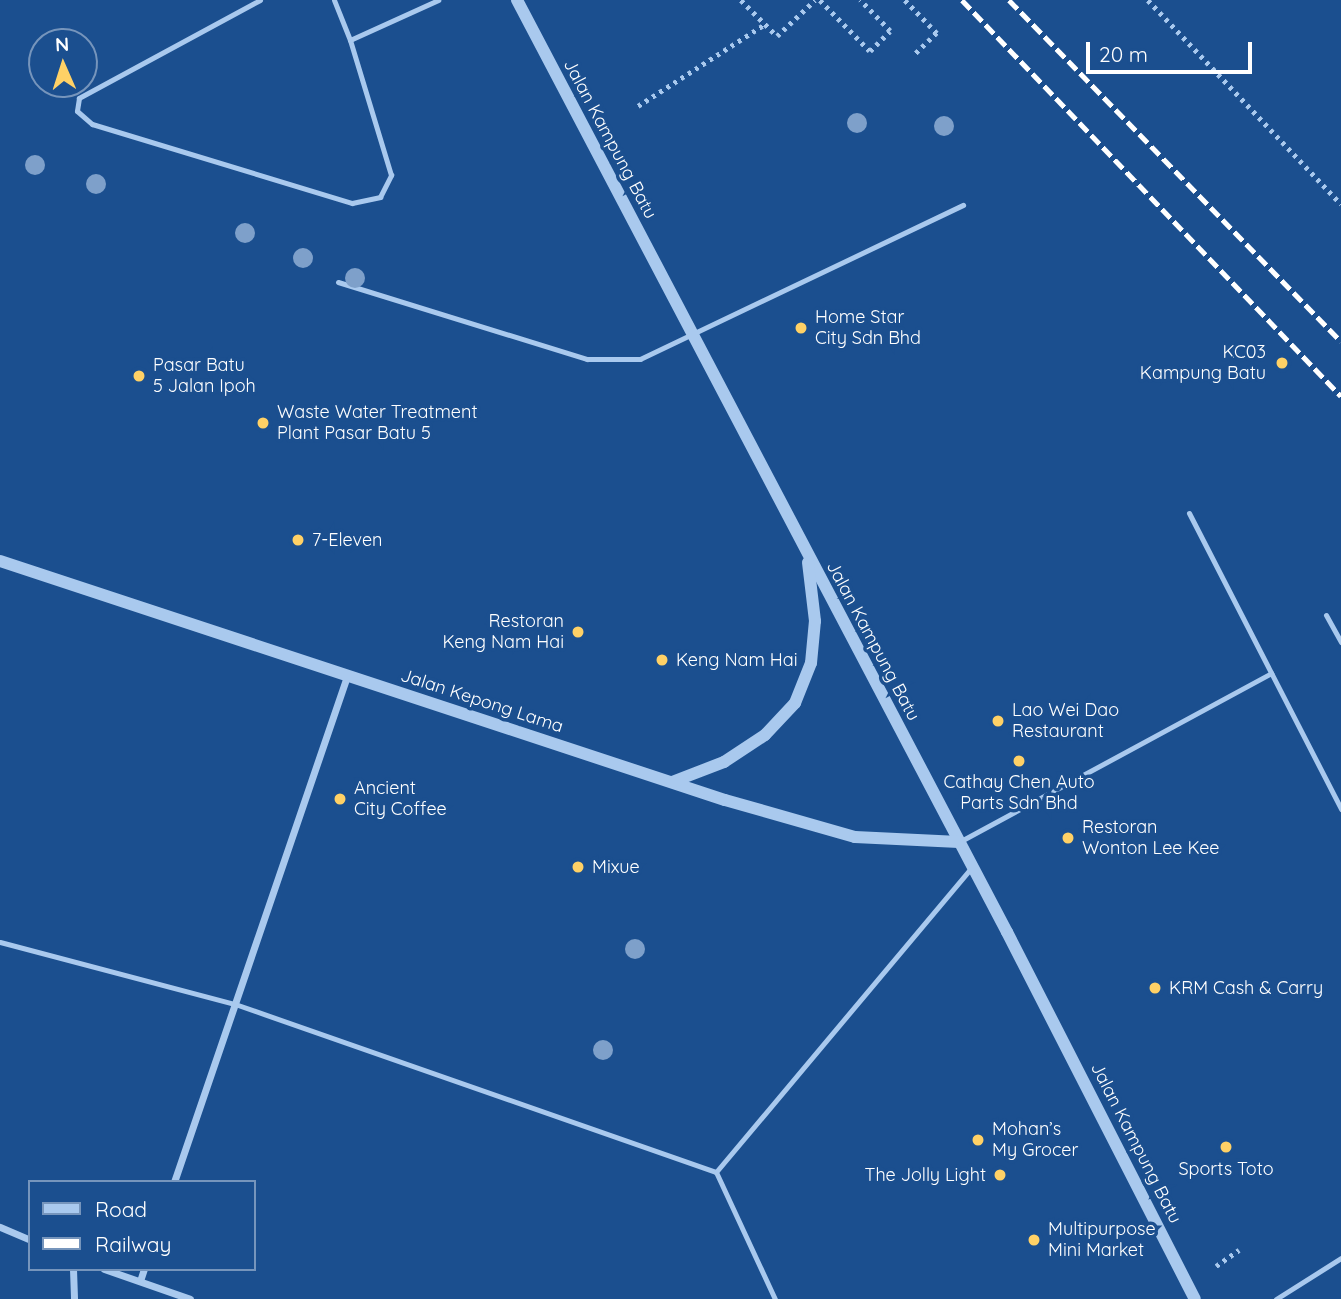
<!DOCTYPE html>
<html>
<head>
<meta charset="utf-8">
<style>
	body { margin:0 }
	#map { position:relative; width:1341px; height:1299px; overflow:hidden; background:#1b4f8f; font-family:Quicksand,sans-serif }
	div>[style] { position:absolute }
	.path>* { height:4.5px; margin-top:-2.25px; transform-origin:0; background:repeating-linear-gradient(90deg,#a9c9ee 0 3.5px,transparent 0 8.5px) }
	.service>* { height:5px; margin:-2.5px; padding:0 2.5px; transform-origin:2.5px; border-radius:2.5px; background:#a9c9ee }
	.minor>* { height:7px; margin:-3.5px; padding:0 3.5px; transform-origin:3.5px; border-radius:3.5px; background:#a9c9ee }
	.tertiary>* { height:12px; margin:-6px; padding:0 6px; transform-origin:6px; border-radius:6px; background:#a9c9ee }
	.rail>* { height:5px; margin-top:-2.5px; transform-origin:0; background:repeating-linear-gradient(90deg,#fff 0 12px,transparent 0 17px) }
	.trees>* { width:20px; height:20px; margin:-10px; border-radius:50%; background:#7ea0ca }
	.dots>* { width:19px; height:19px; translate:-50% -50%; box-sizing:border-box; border:4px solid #1b4f8f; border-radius:50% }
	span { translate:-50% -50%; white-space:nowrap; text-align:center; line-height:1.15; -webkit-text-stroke:7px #1b4f8f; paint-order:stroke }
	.street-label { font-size:18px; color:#fff }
	.poi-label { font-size:18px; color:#fff }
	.left { translate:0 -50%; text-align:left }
	.right { translate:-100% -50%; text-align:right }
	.legend { position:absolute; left:28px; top:1180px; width:228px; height:91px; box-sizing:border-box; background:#1b4f8f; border:2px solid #7695bc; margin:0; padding:9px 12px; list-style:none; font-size:21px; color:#fff }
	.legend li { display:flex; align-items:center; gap:14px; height:35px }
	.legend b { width:35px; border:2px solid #7695bc }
	.north { position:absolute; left:28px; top:28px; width:70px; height:70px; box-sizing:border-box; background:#1b4f8f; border:2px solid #7695bc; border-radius:50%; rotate:357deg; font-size:19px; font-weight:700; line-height:28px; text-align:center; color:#fff }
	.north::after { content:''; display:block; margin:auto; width:24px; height:32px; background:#ffd166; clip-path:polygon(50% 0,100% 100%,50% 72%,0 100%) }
	.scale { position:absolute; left:1086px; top:42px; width:166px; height:32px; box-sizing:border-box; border:4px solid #fff; border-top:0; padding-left:9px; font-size:21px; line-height:24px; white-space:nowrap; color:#fff; -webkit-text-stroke:5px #1b4f8f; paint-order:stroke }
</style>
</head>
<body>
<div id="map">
	<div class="path">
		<div style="left:741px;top:0;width:51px;rotate:45deg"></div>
		<div style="left:777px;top:36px;width:52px;rotate:-43.5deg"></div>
		<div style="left:820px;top:0;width:71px;rotate:45.6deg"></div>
		<div style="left:870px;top:51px;width:28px;rotate:-45deg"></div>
		<div style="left:890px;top:31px;width:43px;rotate:-134.1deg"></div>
		<div style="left:905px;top:0;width:46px;rotate:45.9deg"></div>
		<div style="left:937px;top:33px;width:32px;rotate:136deg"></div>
		<div style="left:1148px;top:0;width:281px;rotate:46.6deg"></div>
		<div style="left:638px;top:106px;width:151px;rotate:-32.8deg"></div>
		<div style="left:1216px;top:1266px;width:28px;rotate:-35deg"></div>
	</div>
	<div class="service">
		<div style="left:260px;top:0;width:206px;rotate:151.6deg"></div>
		<div style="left:79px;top:98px;width:13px;rotate:99deg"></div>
		<div style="left:77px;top:111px;width:20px;rotate:41deg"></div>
		<div style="left:92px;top:124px;width:272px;rotate:16.9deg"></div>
		<div style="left:352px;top:203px;width:29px;rotate:-12deg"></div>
		<div style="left:380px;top:197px;width:25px;rotate:-63deg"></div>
		<div style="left:391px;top:175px;width:141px;rotate:-106.9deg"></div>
		<div style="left:350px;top:40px;width:43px;rotate:-111.8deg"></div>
		<div style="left:350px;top:40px;width:97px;rotate:-24.4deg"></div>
		<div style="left:338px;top:282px;width:261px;rotate:17.2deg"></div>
		<div style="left:587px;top:359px;width:53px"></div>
		<div style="left:640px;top:359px;width:358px;rotate:-25.5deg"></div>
		<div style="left:1189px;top:513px;width:333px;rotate:62.8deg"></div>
		<div style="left:1326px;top:615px;width:31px;rotate:61deg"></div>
		<div style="left:959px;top:842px;width:355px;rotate:-28.4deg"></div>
		<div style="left:0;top:942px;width:243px;rotate:14.8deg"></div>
		<div style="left:235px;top:1004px;width:509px;rotate:19.25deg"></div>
		<div style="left:716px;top:1172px;width:140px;rotate:65.1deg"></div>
		<div style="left:716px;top:1172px;width:398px;rotate:-50deg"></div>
		<div style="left:1276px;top:1299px;width:77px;rotate:-32.2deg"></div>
	</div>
	<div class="minor">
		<div style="left:174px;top:1182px;width:535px;rotate:-71.12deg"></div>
		<div style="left:0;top:1227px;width:33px;rotate:23deg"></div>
		<div style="left:73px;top:1269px;width:30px;rotate:88deg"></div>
		<div style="left:104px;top:1269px;width:91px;rotate:19.2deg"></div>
		<div style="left:140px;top:1281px;width:13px;rotate:-72deg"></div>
	</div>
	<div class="tertiary">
		<div style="left:517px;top:0;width:1053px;rotate:62.27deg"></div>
		<div style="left:1007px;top:932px;width:412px;rotate:62.9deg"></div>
		<div style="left:0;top:561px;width:763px;rotate:18.25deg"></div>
		<div style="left:725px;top:800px;width:135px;rotate:15.9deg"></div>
		<div style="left:855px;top:837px;width:104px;rotate:2.8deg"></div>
		<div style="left:672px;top:782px;width:56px;rotate:-21deg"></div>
		<div style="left:724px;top:762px;width:49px;rotate:-33.4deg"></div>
		<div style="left:765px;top:735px;width:44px;rotate:-46.8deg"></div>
		<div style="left:795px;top:703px;width:43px;rotate:-68.2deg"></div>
		<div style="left:811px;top:663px;width:42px;rotate:-84.6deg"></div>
		<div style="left:815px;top:621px;width:59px;rotate:-96.8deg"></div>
	</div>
	<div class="rail">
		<div style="left:962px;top:0;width:548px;rotate:46.26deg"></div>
		<div style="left:1009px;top:0;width:476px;rotate:45.8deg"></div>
	</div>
	<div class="trees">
		<div style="left:857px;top:123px"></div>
		<div style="left:944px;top:126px"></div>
		<div style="left:35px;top:165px"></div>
		<div style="left:96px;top:184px"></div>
		<div style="left:245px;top:233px"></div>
		<div style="left:303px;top:258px"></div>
		<div style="left:355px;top:278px"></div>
		<div style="left:635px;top:949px"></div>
		<div style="left:603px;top:1050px"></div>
	</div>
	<div class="dots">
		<div style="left:801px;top:328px;background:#ffd166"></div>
		<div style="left:1282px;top:363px;background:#ffd166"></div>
		<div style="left:139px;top:376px;background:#ffd166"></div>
		<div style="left:263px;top:423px;background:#ffd166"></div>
		<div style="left:298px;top:540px;background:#ffd166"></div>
		<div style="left:578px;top:632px;background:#ffd166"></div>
		<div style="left:662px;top:660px;background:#ffd166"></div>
		<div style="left:998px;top:721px;background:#ffd166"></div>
		<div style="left:1019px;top:761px;background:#ffd166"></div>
		<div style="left:340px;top:799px;background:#ffd166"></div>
		<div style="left:1068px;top:838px;background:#ffd166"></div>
		<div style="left:578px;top:867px;background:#ffd166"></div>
		<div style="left:1155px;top:988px;background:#ffd166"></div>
		<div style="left:978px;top:1140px;background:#ffd166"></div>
		<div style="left:1226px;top:1147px;background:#ffd166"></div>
		<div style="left:1000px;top:1175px;background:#ffd166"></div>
		<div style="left:1034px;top:1240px;background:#ffd166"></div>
	</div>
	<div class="street-label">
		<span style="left:610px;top:139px;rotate:62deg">Jalan Kampung Batu</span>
		<span style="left:873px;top:641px;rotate:62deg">Jalan Kampung Batu</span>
		<span style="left:482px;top:701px;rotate:18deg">Jalan Kepong Lama</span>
		<span style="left:1136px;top:1143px;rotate:63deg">Jalan Kampung Batu</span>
	</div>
	<div class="poi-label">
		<span class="left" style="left:815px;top:328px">Home Star<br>City Sdn Bhd</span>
		<span class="right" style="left:1266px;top:363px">KC03<br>Kampung Batu</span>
		<span class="left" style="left:153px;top:376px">Pasar Batu<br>5 Jalan Ipoh</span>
		<span class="left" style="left:277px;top:423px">Waste Water Treatment<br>Plant Pasar Batu 5</span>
		<span class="left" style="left:312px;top:540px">7-Eleven</span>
		<span class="right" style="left:564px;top:632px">Restoran<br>Keng Nam Hai</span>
		<span class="left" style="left:676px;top:660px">Keng Nam Hai</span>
		<span class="left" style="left:1012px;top:721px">Lao Wei Dao<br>Restaurant</span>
		<span style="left:1019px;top:793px">Cathay Chen Auto<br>Parts Sdn Bhd</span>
		<span class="left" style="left:354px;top:799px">Ancient<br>City Coffee</span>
		<span class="left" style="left:1082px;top:838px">Restoran<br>Wonton Lee Kee</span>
		<span class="left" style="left:592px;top:867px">Mixue</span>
		<span class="left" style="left:1169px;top:988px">KRM Cash &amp; Carry</span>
		<span class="left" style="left:992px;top:1140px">Mohan’s<br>My Grocer</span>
		<span style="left:1226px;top:1169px">Sports Toto</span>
		<span class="right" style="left:986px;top:1175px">The Jolly Light</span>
		<span class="left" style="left:1048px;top:1240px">Multipurpose<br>Mini Market</span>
	</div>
	<ul class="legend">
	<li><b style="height:9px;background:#a9c9ee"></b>Road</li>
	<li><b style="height:9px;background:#fff"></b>Railway</li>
	</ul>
	<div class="north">N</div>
	<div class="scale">20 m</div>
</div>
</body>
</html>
